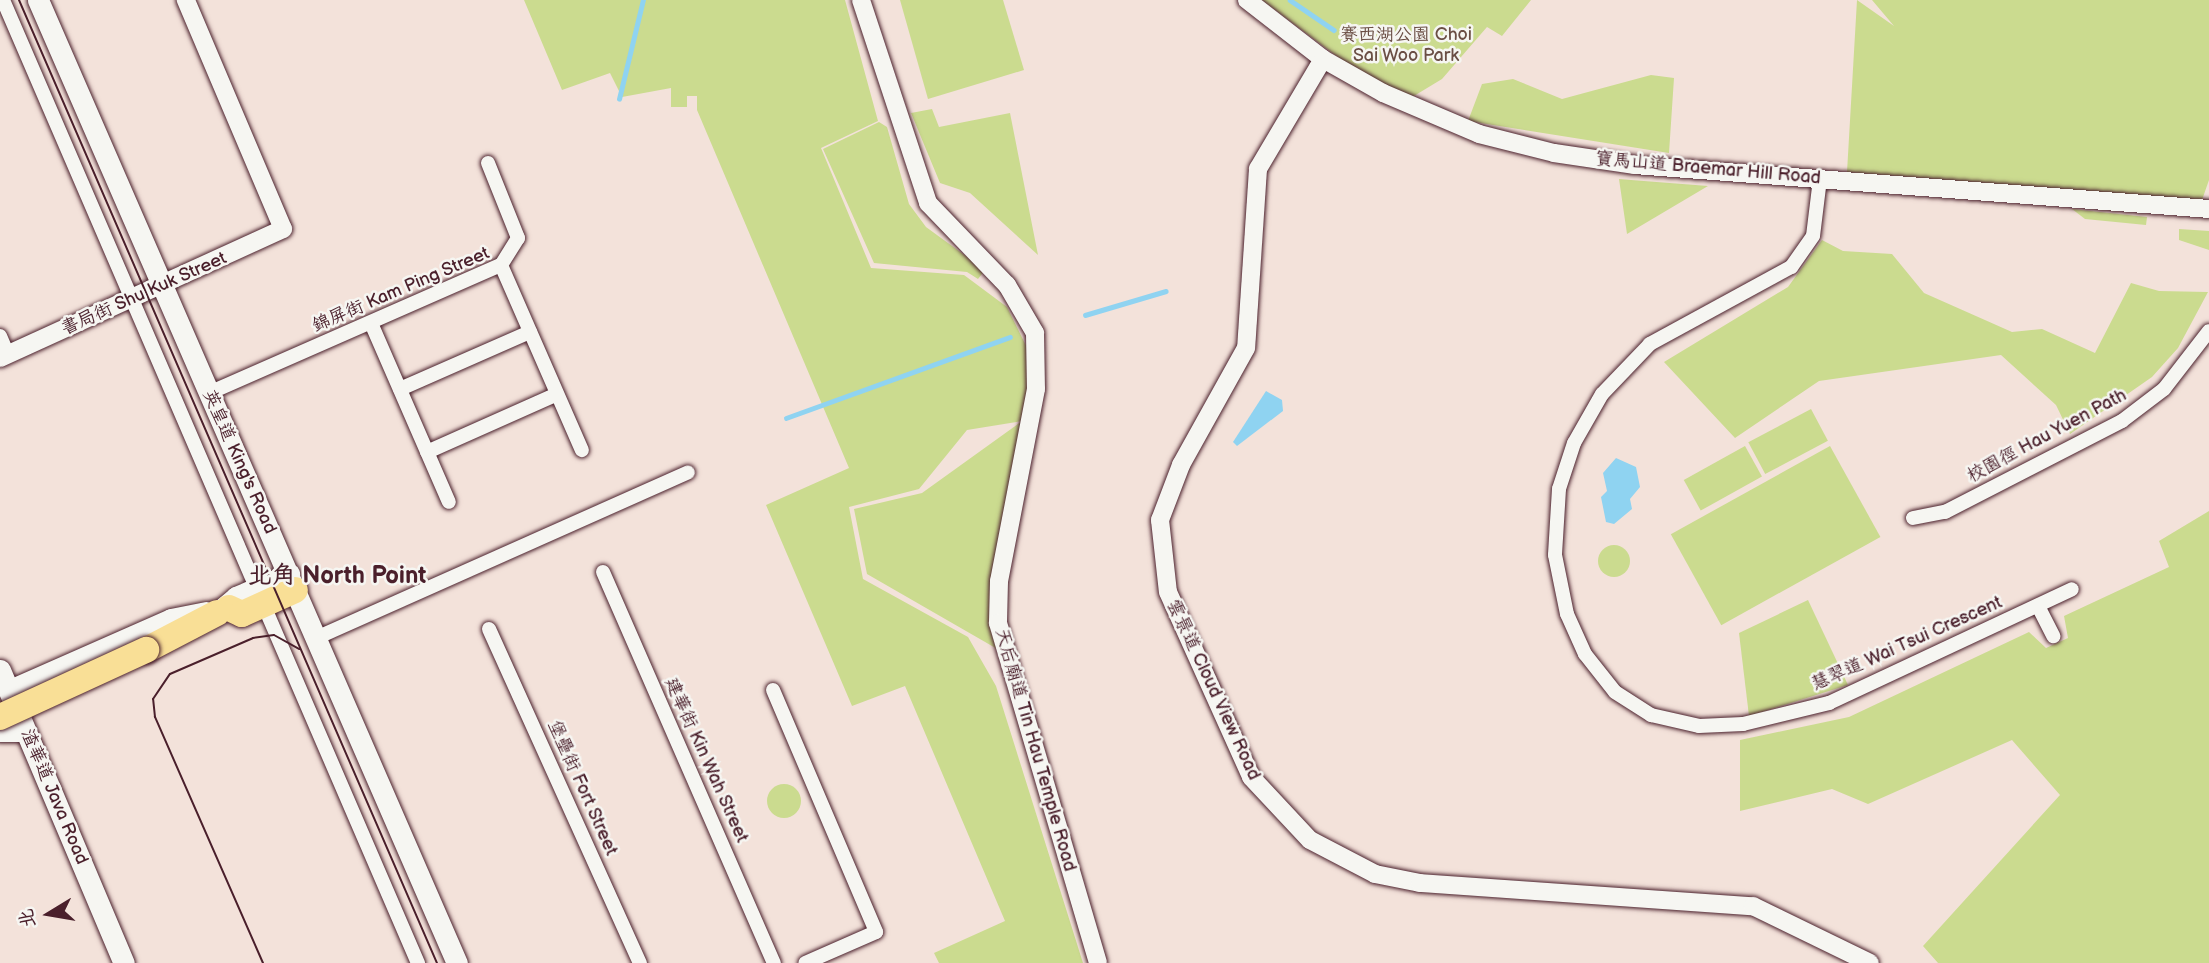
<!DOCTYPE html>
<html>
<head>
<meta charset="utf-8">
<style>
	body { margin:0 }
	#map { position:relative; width:2209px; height:963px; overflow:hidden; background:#f3e2da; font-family:"Balsamiq Sans","LXGW WenKai TC",sans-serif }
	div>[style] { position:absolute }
	.green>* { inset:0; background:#cbdb8f; transform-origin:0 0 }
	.round { border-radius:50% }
	.water>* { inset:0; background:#8fd3f1 }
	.stream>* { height:4.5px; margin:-2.25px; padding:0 2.25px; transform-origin:2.25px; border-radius:2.25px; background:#8fd3f1 }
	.roads { filter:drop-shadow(0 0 2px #4a1f2b) drop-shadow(0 0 2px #4a1f2b) }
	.minor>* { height:14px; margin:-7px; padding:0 7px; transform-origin:7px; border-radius:7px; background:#f6f6f2 }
	.tertiary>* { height:18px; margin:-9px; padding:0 9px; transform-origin:9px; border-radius:9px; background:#f6f6f2 }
	.secondary>* { height:21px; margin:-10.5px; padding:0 10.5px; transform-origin:10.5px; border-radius:10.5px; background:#f6f6f2 }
	.motorway>* { height:26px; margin:-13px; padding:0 13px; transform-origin:13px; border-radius:13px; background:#f9df96 }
	.tram>* { height:2px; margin:-1px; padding:0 1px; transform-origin:1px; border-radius:1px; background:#4a1f2b }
	.bridges { filter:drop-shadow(0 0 2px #4a1f2b) drop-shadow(0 0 2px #4a1f2b) }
	.motorway-bridge>* { height:26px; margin:-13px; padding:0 13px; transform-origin:13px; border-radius:13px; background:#f9df96 }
	span { translate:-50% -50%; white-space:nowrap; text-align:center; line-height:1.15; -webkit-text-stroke:5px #f6f6f2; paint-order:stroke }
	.park-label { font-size:18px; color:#6a4e44 }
	.street-label { font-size:18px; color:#4a1f2b }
	.district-label { font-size:24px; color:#4a1f2b; font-weight:700 }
	.north { position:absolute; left:14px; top:879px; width:70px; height:70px; -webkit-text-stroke:5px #f6f6f2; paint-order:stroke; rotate:259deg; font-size:19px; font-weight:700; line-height:28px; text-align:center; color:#4a1f2b }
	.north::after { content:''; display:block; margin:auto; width:24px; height:32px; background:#4a1f2b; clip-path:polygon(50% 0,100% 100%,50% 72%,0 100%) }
</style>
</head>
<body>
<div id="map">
	<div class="green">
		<div style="clip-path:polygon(524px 0,845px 0,878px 121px,821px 148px,871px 268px,964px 275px,1007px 307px,1032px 358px,1024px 420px,1007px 511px,999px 650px,867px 574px,854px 509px,922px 493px,1022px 421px,967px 430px,919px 489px,849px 507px,863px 579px,968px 637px,996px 686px,1083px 963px,939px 963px,934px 953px,1005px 921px,905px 686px,852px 706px,766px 505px,849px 468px,697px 110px,697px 96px,687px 96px,687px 107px,671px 107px,671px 88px,622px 97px,610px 73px,562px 90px)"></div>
		<div style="clip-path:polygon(900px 0,1003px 0,1024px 70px,928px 99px)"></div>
		<div style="clip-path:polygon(1262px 0,1531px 0,1502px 36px,1487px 27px,1442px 79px,1409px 99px,1363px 76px)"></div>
		<div style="clip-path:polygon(1857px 0,1894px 26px,1872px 0,2209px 0,2209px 180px,2202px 200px,1847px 172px)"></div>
		<div style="clip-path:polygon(1651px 75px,1674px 78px,1669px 153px,1468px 121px,1482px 84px,1513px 79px,1562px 99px)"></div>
		<div style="clip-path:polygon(932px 109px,939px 127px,1010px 113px,1038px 255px,970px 193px,940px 183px,911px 113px)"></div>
		<div style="clip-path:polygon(879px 122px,887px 127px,909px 204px,926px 227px,985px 270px,978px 279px,967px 272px,874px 263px,823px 149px)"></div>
		<div style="clip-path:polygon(1619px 179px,1631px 180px,1708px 186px,1627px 234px)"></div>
		<div style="clip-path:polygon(2072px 209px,2147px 217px,2146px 225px,2085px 219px)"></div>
		<div style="clip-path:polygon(2179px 229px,2209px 231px,2209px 250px,2179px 240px)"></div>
		<div style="clip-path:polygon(1822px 240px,1843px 251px,1892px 254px,1924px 293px,2012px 332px,2042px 329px,2095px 353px,2131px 283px,2159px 291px,2208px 292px,2178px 348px,2152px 377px,2070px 434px,2056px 405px,2001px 355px,1819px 381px,1735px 438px,1664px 362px,1788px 287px)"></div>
		<div style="left:1811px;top:409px;width:36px;height:71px;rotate:62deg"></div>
		<div style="left:1745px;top:446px;width:35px;height:70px;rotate:61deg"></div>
		<div style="left:1830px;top:446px;width:104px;height:182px;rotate:61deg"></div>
		<div style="clip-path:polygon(2209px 511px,2209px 963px,1938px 963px,1923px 946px,2060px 795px,2012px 740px,1868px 804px,1832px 789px,1740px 811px,1740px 740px,1849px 717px,2029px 632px,2046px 648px,2068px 638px,2064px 616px,2169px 567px,2159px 541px)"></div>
		<div class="round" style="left:1598px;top:545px;width:32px;height:32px"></div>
		<div style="clip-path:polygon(1808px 600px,1848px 685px,1749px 716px,1739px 633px)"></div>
		<div class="round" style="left:767px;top:784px;width:34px;height:34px"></div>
	</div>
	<div class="water">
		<div style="clip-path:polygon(1266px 391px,1282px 400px,1283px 411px,1237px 446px,1233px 442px)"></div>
		<div style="clip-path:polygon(1616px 458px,1636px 467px,1640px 487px,1630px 499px,1632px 509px,1614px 524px,1606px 522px,1601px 497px,1607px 491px,1603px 473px)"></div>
	</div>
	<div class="stream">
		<div style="left:1290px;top:0;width:53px;rotate:34.3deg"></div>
		<div style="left:619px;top:99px;width:102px;rotate:-76.4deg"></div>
		<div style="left:1085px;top:315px;width:84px;rotate:-16.5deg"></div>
		<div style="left:786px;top:418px;width:238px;rotate:-19.9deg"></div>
	</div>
	<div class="roads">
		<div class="minor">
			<div style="left:3px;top:0;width:1049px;rotate:66.69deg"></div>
			<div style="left:488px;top:163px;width:81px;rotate:68.2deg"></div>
			<div style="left:518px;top:238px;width:32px;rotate:122deg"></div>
			<div style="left:1820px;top:179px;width:57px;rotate:97deg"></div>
			<div style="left:1813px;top:236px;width:38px;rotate:125deg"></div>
			<div style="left:1791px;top:267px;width:161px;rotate:151.4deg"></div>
			<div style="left:1650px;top:344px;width:69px;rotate:133.8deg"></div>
			<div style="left:1602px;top:394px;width:56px;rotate:119.7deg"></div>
			<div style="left:1574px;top:443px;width:48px;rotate:108.1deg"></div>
			<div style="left:1559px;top:489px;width:66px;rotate:93.5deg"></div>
			<div style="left:1555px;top:555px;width:60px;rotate:78.5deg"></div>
			<div style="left:1567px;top:614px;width:44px;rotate:65.8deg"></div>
			<div style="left:1585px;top:654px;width:48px;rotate:51.7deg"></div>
			<div style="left:1615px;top:692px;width:43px;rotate:32.6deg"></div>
			<div style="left:1651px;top:715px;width:49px;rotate:12.9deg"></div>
			<div style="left:1699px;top:726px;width:44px;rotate:-2.6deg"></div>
			<div style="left:1743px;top:724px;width:89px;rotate:-13.7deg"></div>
			<div style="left:1829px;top:703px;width:268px;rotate:-25.1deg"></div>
			<div style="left:501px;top:265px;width:202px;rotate:66.4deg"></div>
			<div style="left:371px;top:323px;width:195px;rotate:66.5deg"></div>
			<div style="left:0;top:336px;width:21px;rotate:67deg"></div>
			<div style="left:400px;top:389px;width:142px;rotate:-23.7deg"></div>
			<div style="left:209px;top:393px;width:319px;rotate:-23.7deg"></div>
			<div style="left:427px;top:452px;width:142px;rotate:-24deg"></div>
			<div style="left:1913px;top:518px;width:33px;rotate:-11deg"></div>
			<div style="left:1945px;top:512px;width:199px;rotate:-27.2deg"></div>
			<div style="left:2122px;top:421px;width:53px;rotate:-37.3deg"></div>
			<div style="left:2164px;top:389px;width:73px;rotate:-52.2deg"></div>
			<div style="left:603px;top:572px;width:427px;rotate:66.4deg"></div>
			<div style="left:2038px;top:606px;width:34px;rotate:63deg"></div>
			<div style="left:489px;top:629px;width:367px;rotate:65.7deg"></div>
			<div style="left:316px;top:638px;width:407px;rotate:-24deg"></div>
			<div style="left:773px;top:690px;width:263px;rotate:66.9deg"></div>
			<div style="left:876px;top:932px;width:77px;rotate:156.4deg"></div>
		</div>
		<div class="tertiary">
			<div style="left:0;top:0;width:1px"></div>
			<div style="left:861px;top:0;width:214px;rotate:71.7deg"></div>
			<div style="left:928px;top:203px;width:114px;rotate:46.1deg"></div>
			<div style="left:1007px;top:285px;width:56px;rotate:59.7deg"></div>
			<div style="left:1035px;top:333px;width:56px;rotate:89deg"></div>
			<div style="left:1036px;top:389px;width:196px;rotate:100.9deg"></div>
			<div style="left:999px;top:581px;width:42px;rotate:91.4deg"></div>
			<div style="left:998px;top:623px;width:354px;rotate:73.6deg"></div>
			<div style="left:1247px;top:0;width:96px;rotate:37.8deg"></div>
			<div style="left:1323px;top:59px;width:69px;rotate:29.5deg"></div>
			<div style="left:1383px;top:93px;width:104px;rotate:23.1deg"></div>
			<div style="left:1479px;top:134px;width:77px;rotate:14.2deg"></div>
			<div style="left:1554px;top:153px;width:82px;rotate:8.4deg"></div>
			<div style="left:1635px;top:165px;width:576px;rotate:4.38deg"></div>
			<div style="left:1323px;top:59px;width:128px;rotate:120.6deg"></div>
			<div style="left:1258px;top:169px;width:179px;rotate:93.8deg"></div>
			<div style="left:1246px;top:348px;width:134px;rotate:119.1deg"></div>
			<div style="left:1181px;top:465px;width:59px;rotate:110.9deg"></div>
			<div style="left:1160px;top:520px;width:72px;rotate:83.7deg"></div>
			<div style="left:1168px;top:592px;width:203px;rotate:65.8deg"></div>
			<div style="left:1251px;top:777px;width:86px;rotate:46.9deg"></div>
			<div style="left:1310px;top:840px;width:73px;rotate:27.6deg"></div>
			<div style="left:1375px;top:874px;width:46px;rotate:11.3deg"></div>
			<div style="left:1420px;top:883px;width:334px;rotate:4deg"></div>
			<div style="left:1753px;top:906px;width:130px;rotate:26deg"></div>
			<div style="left:0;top:358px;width:311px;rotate:-24.5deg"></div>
			<div style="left:283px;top:229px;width:249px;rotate:-113deg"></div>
			<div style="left:8px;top:690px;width:178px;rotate:-23.8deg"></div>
			<div style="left:171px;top:618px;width:36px;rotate:-11deg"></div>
			<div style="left:0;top:733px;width:27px"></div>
		</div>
		<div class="secondary">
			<div style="left:38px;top:0;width:1050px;rotate:66.49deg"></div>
			<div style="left:217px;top:613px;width:25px;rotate:-40deg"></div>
			<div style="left:236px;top:597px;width:58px;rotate:-23.5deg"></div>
			<div style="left:0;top:670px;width:318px;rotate:67.1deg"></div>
		</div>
		<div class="motorway">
			<div style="left:229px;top:608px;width:14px;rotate:25deg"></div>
			<div style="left:242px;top:614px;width:58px;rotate:-24.4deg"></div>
			<div style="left:146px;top:650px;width:80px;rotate:-27.5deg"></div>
		</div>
	</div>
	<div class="tram">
		<div style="left:19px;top:0;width:1050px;rotate:66.54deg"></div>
		<div style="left:263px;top:963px;width:269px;rotate:-113.7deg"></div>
		<div style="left:155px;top:717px;width:18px;rotate:-96deg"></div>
		<div style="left:153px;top:699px;width:30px;rotate:-56deg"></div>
		<div style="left:170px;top:674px;width:90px;rotate:-23.4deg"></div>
		<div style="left:253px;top:638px;width:21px;rotate:-8deg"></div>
		<div style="left:274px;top:635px;width:29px;rotate:29deg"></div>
	</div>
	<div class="bridges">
		<div class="motorway-bridge">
			<div style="left:0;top:717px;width:161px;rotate:-24.7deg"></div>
		</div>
	</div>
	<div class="park-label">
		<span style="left:1406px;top:46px">賽西湖公園 Choi<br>Sai Woo Park</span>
	</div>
	<div class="street-label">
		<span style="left:1708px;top:169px;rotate:5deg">寶馬山道 Braemar Hill Road</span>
		<span style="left:401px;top:290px;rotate:-23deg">錦屏街 Kam Ping Street</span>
		<span style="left:144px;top:294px;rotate:-24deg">書局街 Shu Kuk Street</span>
		<span style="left:2047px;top:436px;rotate:-28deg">校園徑 Hau Yuen Path</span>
		<span style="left:239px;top:462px;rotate:66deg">英皇道 King's Road</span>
		<span style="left:1907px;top:644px;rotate:-24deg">慧翠道 Wai Tsui Crescent</span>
		<span style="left:1213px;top:690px;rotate:65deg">雲景道 Cloud View Road</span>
		<span style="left:1035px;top:750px;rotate:74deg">天后廟道 Tin Hau Temple Road</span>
		<span style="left:706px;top:760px;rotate:66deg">建華街 Kin Wah Street</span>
		<span style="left:582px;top:788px;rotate:66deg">堡壘街 Fort Street</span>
		<span style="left:54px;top:797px;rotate:67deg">渣華道 Java Road</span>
	</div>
	<div class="district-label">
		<span style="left:337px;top:576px">北角 North Point</span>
	</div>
	<div class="north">北</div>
</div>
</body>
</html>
